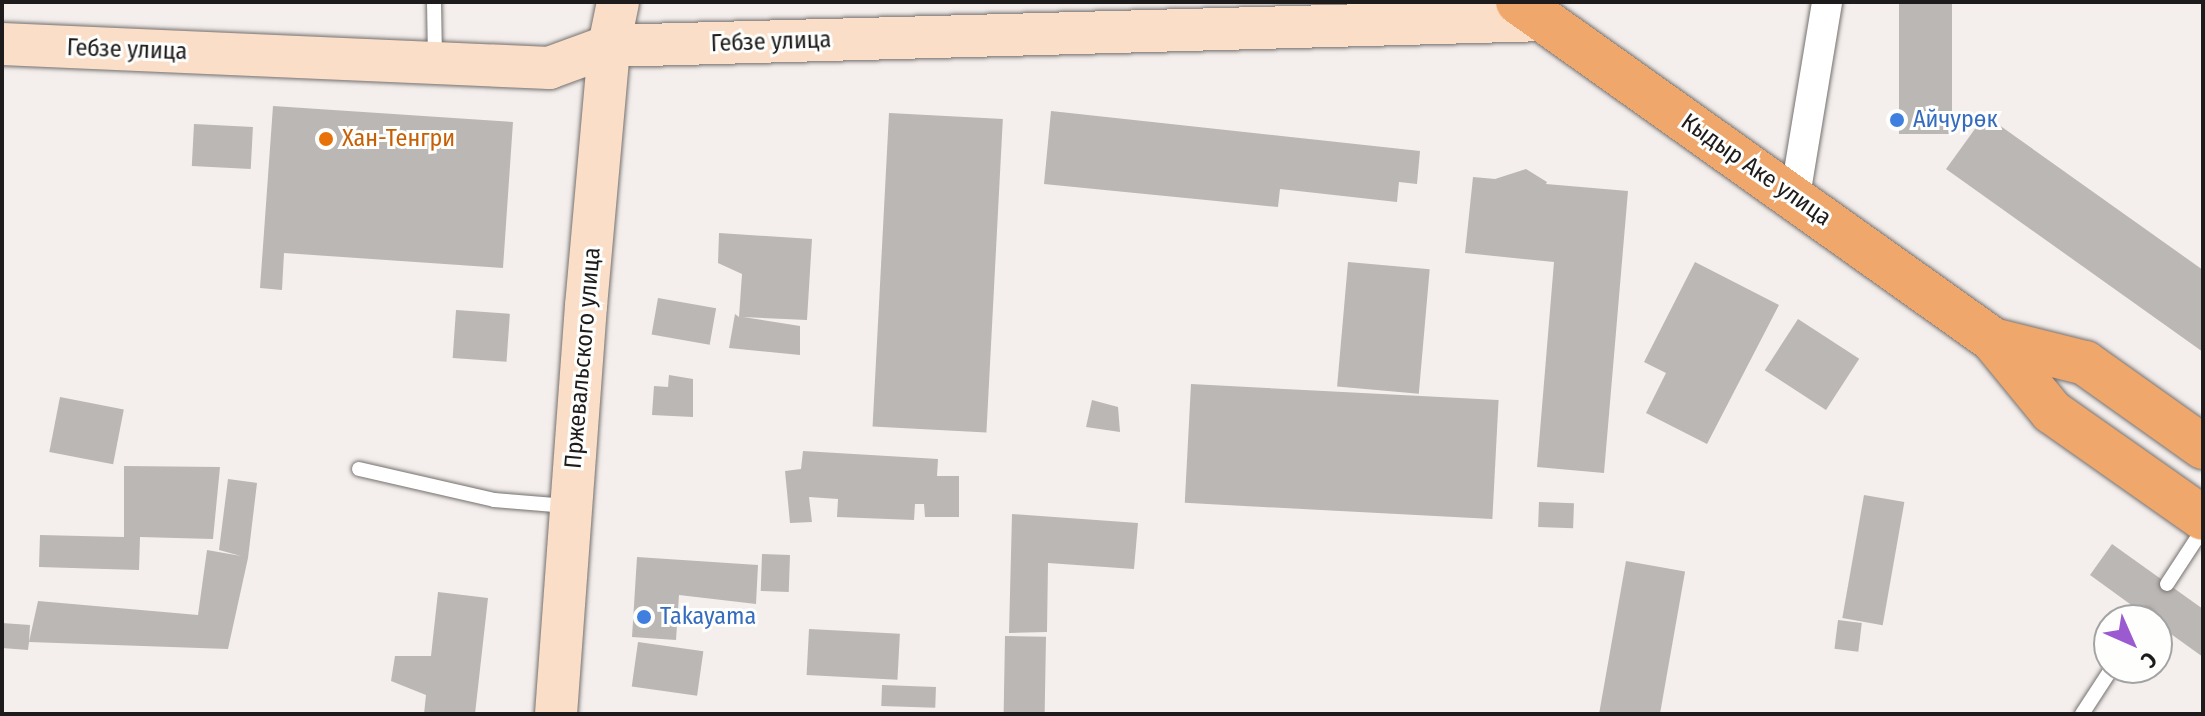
<!DOCTYPE html>
<html>
<head>
<meta charset="utf-8">
<style>
	body { margin:0 }
	#map { position:relative; width:2205px; height:716px; overflow:hidden; background:#f4efed; font-family:"Fira Sans Condensed",sans-serif }
	div>[style] { position:absolute }
	.building>* { inset:0; background:#bbb7b5; transform-origin:0 0 }
	.roads { filter:drop-shadow(0 0 2px #74706e) drop-shadow(0 0 2px #74706e) }
	.service>* { height:14px; margin:-7px; padding:0 7px; transform-origin:7px; border-radius:7px; background:#fff }
	.minor>* { height:30px; margin:-15px; padding:0 15px; transform-origin:15px; border-radius:15px; background:#fff }
	.secondary>* { height:42px; margin:-21px; padding:0 21px; transform-origin:21px; border-radius:21px; background:#fadec8 }
	.trunk>* { height:44px; margin:-22px; padding:0 22px; transform-origin:22px; border-radius:22px; background:#f0a76c }
	.dots>* { width:22px; height:22px; translate:-50% -50%; box-sizing:border-box; border:4px solid #fefefd; border-radius:50% }
	span { translate:-50% -50%; white-space:nowrap; text-align:center; line-height:1.15; -webkit-text-stroke:6px #fefefd; paint-order:stroke }
	.street-label { font-size:24px; color:#1d1b1b }
	.shop-label { font-size:24px; color:#366cbe }
	.left { translate:0 -50%; text-align:left }
	.food-label { font-size:24px; color:#c56008 }
	.frame { position:absolute; inset:0; border:4px solid #1d1b1b; pointer-events:none }
	.north { position:absolute; left:2093px; top:604px; width:80px; height:80px; box-sizing:border-box; background:#fefefd; border:2px solid #a4a3a3; border-radius:50%; rotate:135deg; font-size:22px; font-weight:700; line-height:32px; text-align:center; color:#1d1b1b }
	.north::after { content:''; display:block; margin:auto; width:28px; height:36px; background:#9b5ad0; clip-path:polygon(50% 0,100% 100%,50% 72%,0 100%) }
</style>
</head>
<body>
<div id="map">
	<div class="building">
		<div style="left:1899px;top:2px;width:53px;height:132px"></div>
		<div style="clip-path:polygon(273px 106px,513px 122px,503px 268px,284px 253px,282px 290px,260px 288px)"></div>
		<div style="clip-path:polygon(1051px 111px,1420px 151px,1417px 184px,1399px 182px,1397px 202px,1280px 189px,1278px 207px,1044px 184px)"></div>
		<div style="left:889px;top:113px;width:114px;height:314px;rotate:3deg"></div>
		<div style="clip-path:polygon(1985px 115px,2203px 270px,2203px 352px,1946px 169px)"></div>
		<div style="left:194px;top:124px;width:59px;height:42px;rotate:3deg"></div>
		<div style="clip-path:polygon(1526px 169px,1547px 182px,1546px 184px,1628px 191px,1604px 473px,1537px 467px,1554px 262px,1465px 253px,1473px 177px,1495px 179px)"></div>
		<div style="clip-path:polygon(719px 233px,812px 239px,807px 320px,743px 317px,800px 326px,800px 355px,729px 348px,735px 314px,739px 317px,742px 274px,718px 263px)"></div>
		<div style="left:1348px;top:262px;width:82px;height:125px;rotate:5deg"></div>
		<div style="clip-path:polygon(1695px 262px,1779px 305px,1707px 444px,1646px 413px,1666px 373px,1644px 362px)"></div>
		<div style="left:658px;top:298px;width:59px;height:37px;rotate:10deg"></div>
		<div style="left:456px;top:310px;width:54px;height:48px;rotate:4deg"></div>
		<div style="left:1798px;top:319px;width:73px;height:61px;rotate:33deg"></div>
		<div style="clip-path:polygon(669px 375px,693px 379px,693px 417px,652px 415px,654px 386px,668px 387px)"></div>
		<div style="left:1191px;top:384px;width:308px;height:119px;rotate:3deg"></div>
		<div style="left:60px;top:397px;width:65px;height:56px;rotate:11deg"></div>
		<div style="clip-path:polygon(1092px 400px,1118px 407px,1120px 432px,1086px 427px)"></div>
		<div style="clip-path:polygon(803px 451px,938px 459px,937px 476px,959px 476px,959px 517px,925px 517px,924px 504px,915px 504px,914px 520px,837px 517px,838px 499px,809px 497px,812px 522px,790px 523px,785px 471px,801px 469px)"></div>
		<div style="clip-path:polygon(124px 466px,220px 467px,213px 539px,140px 537px,139px 570px,39px 567px,40px 535px,124px 537px)"></div>
		<div style="clip-path:polygon(228px 479px,257px 483px,248px 558px,228px 649px,29px 642px,28px 650px,2px 648px,2px 623px,30px 625px,29px 642px,38px 601px,198px 615px,207px 550px,241px 556px,219px 550px)"></div>
		<div style="left:1864px;top:495px;width:41px;height:125px;rotate:10deg"></div>
		<div style="left:1539px;top:502px;width:35px;height:25px;rotate:2deg"></div>
		<div style="clip-path:polygon(1012px 514px,1138px 523px,1134px 569px,1048px 563px,1047px 632px,1009px 633px)"></div>
		<div style="clip-path:polygon(2112px 544px,2203px 609px,2203px 657px,2157px 624px,2157px 620px,2152px 620px,2090px 575px)"></div>
		<div style="left:790px;top:555px;width:37px;height:28px;rotate:92deg"></div>
		<div style="clip-path:polygon(637px 557px,758px 565px,756px 604px,679px 595px,676px 640px,632px 637px)"></div>
		<div style="left:1626px;top:561px;width:60px;height:156px;rotate:10deg"></div>
		<div style="clip-path:polygon(438px 592px,488px 598px,475px 714px,424px 714px,426px 695px,391px 681px,395px 656px,431px 656px)"></div>
		<div style="left:1838px;top:620px;width:24px;height:29px;rotate:7deg"></div>
		<div style="left:809px;top:629px;width:91px;height:46px;rotate:3deg"></div>
		<div style="left:1005px;top:636px;width:41px;height:78px;rotate:1deg"></div>
		<div style="left:638px;top:642px;width:66px;height:45px;rotate:8deg"></div>
		<div style="left:882px;top:685px;width:54px;height:21px;rotate:2deg"></div>
	</div>
	<div class="roads">
		<div class="service">
			<div style="left:434px;top:2px;width:56px;rotate:89deg"></div>
			<div style="left:359px;top:469px;width:139px;rotate:12.9deg"></div>
			<div style="left:494px;top:500px;width:73px;rotate:4.7deg"></div>
			<div style="left:2167px;top:584px;width:66px;rotate:-56.8deg"></div>
			<div style="left:2143px;top:620px;width:5px;rotate:-53deg"></div>
			<div style="left:2082px;top:714px;width:55px;rotate:-56.9deg"></div>
		</div>
		<div class="minor">
			<div style="left:1795px;top:196px;width:197px;rotate:-80.6deg"></div>
		</div>
		<div class="secondary">
			<div style="left:2px;top:44px;width:548px;rotate:2.51deg"></div>
			<div style="left:549px;top:68px;width:64px;rotate:-20.1deg"></div>
			<div style="left:609px;top:46px;width:934px;rotate:-1.59deg"></div>
			<div style="left:556px;top:714px;width:409px;rotate:-85.8deg"></div>
			<div style="left:586px;top:306px;width:261px;rotate:-84.9deg"></div>
			<div style="left:609px;top:46px;width:45px;rotate:-78.4deg"></div>
		</div>
		<div class="trunk">
			<div style="left:1518px;top:2px;width:583px;rotate:35.43deg"></div>
			<div style="left:1993px;top:340px;width:93px;rotate:50.7deg"></div>
			<div style="left:2052px;top:412px;width:184px;rotate:35.1deg"></div>
			<div style="left:1993px;top:340px;width:95px;rotate:14deg"></div>
			<div style="left:2085px;top:363px;width:145px;rotate:35.4deg"></div>
		</div>
	</div>
	<div class="dots">
		<div style="left:1897px;top:120px;background:#3f7fe0"></div>
		<div style="left:326px;top:139px;background:#e8710a"></div>
		<div style="left:644px;top:617px;background:#3f7fe0"></div>
	</div>
	<div class="street-label">
		<span style="left:771px;top:42px;rotate:-2deg">Гебзе улица</span>
		<span style="left:127px;top:50px;rotate:2deg">Гебзе улица</span>
		<span style="left:1756px;top:170px;rotate:35deg">Кыдыр Аке улица</span>
		<span style="left:583px;top:358px;rotate:-85deg">Пржевальского улица</span>
	</div>
	<div class="shop-label">
		<span class="left" style="left:1913px;top:120px">Айчурөк</span>
		<span class="left" style="left:660px;top:617px">Takayama</span>
	</div>
	<div class="food-label">
		<span class="left" style="left:342px;top:139px">Хан-Тенгри</span>
	</div>
	<div class="frame"></div>
	<div class="north">С</div>
</div>
</body>
</html>
